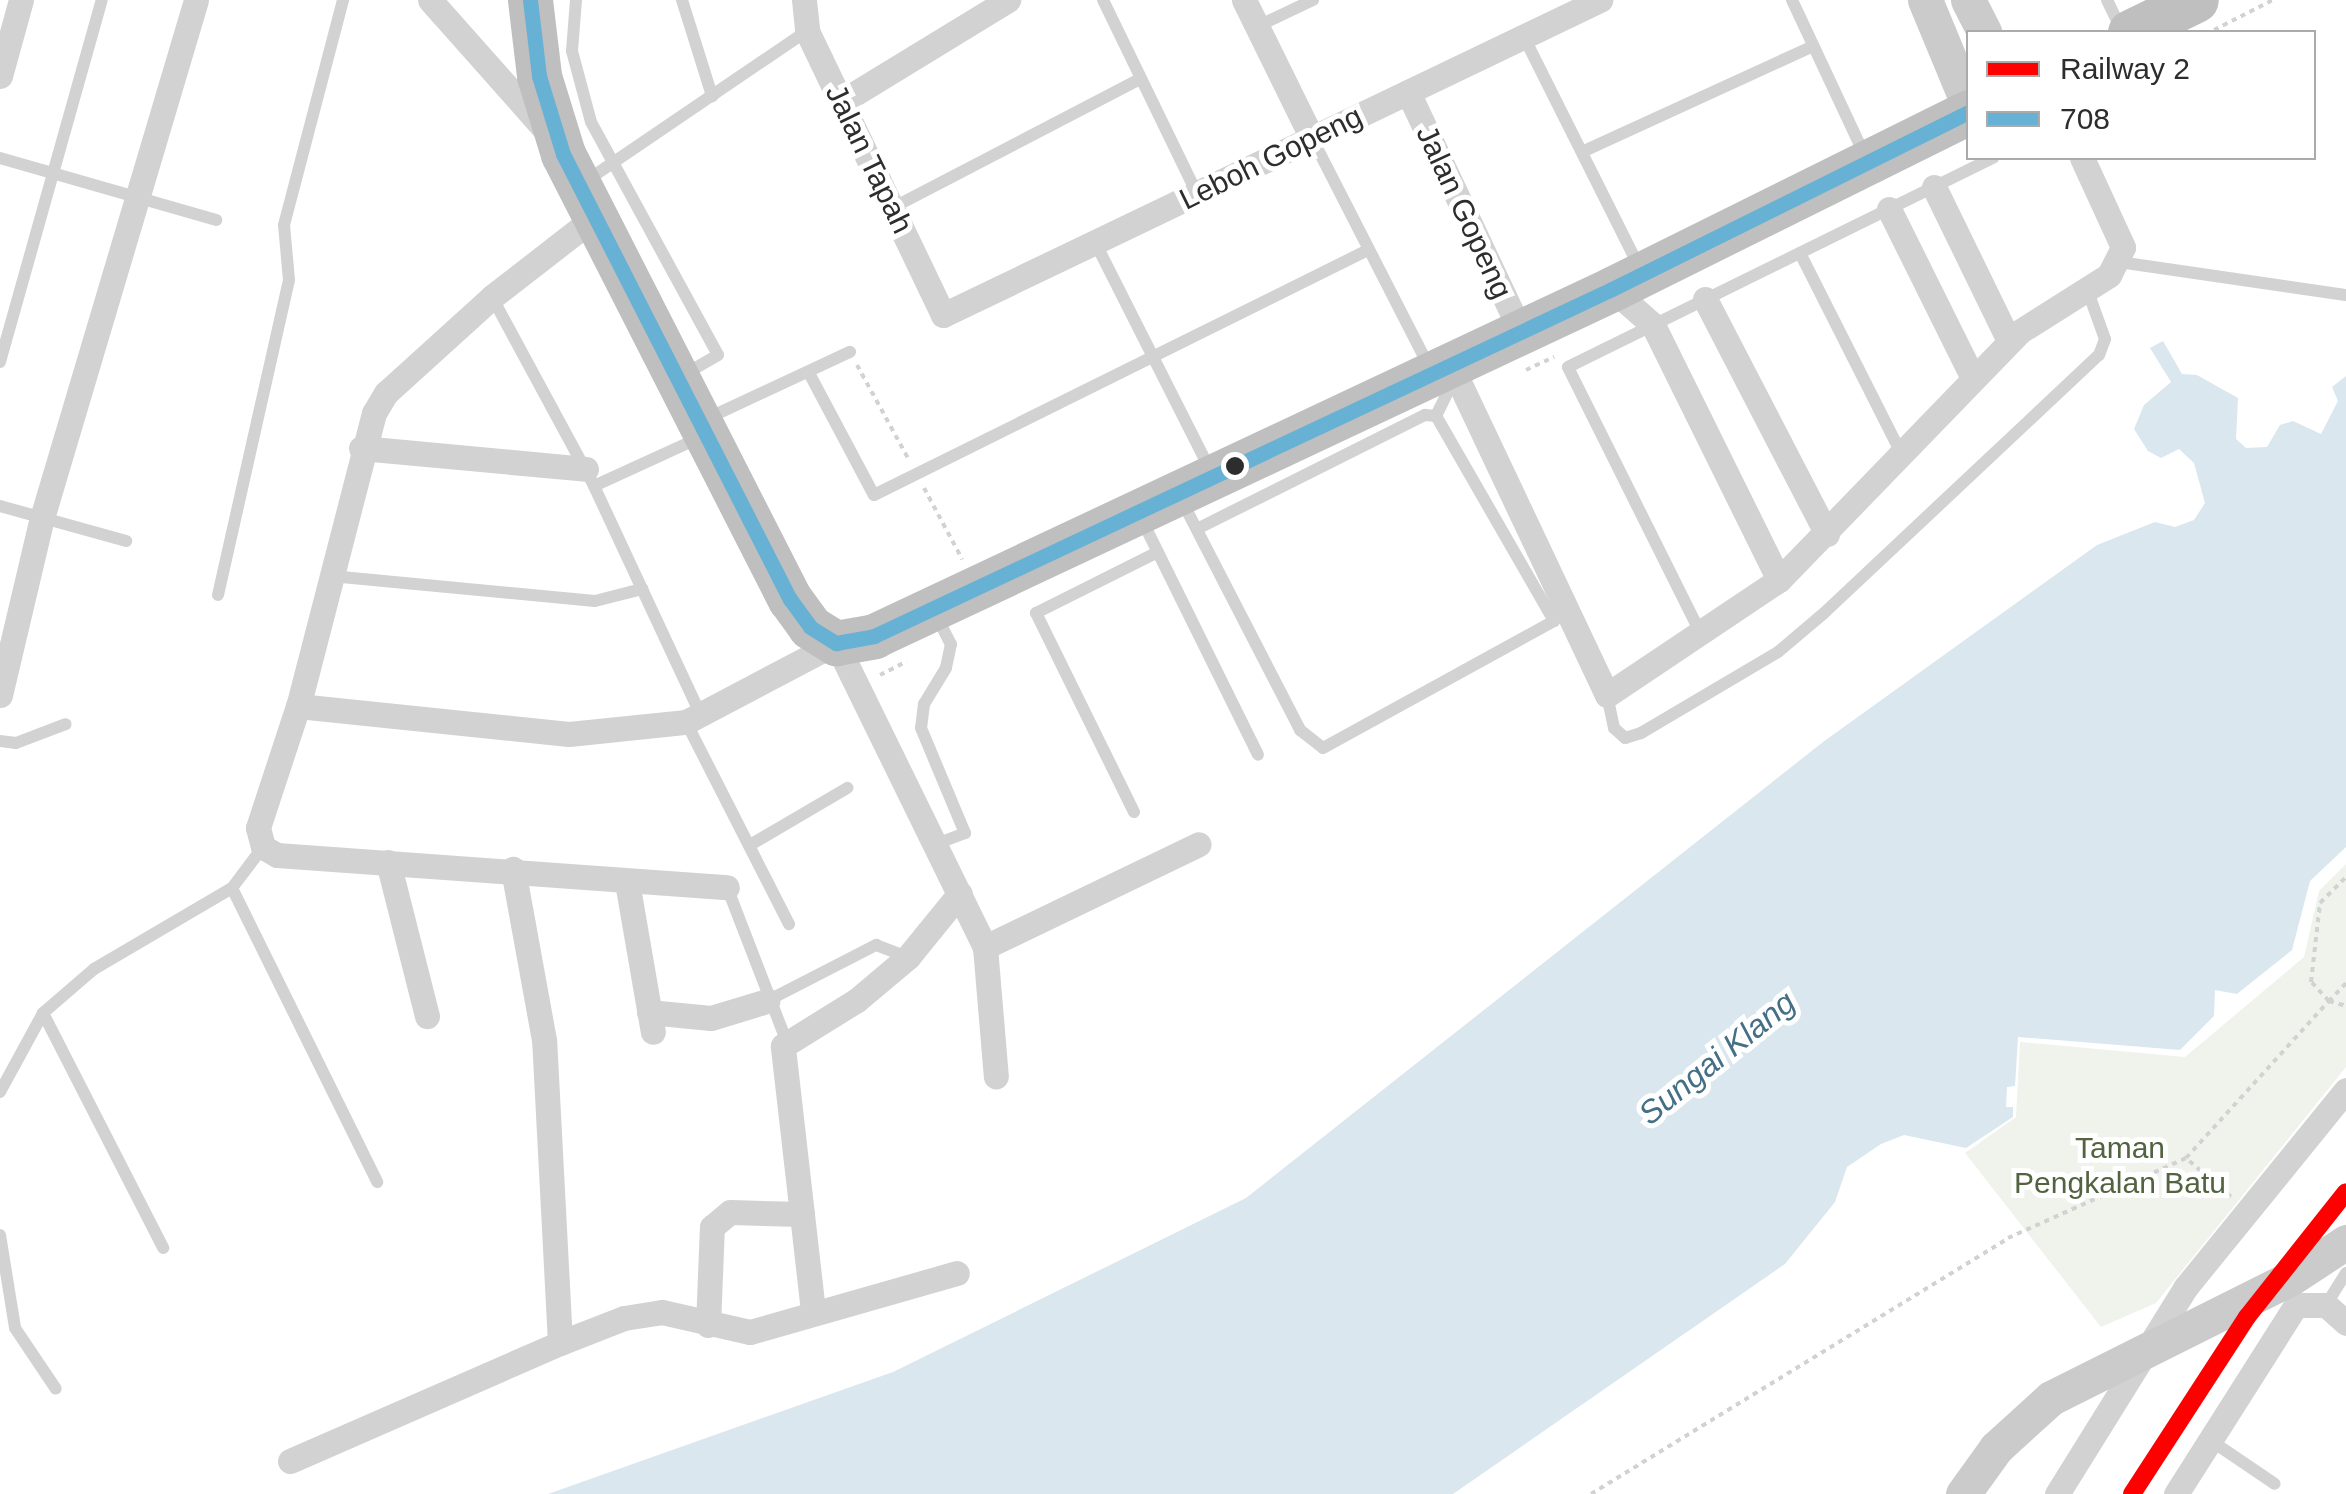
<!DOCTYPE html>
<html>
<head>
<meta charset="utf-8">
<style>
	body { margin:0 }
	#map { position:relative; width:2346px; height:1494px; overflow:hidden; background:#fff; font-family:Arial,sans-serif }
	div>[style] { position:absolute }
	.green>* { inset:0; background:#f0f3ec }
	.water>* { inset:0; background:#dae7ee }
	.path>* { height:4px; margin-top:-2px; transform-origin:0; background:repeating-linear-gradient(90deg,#d2d2d2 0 5px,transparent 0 10px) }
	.lane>* { height:12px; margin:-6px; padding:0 6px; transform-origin:6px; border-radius:6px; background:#d2d2d2 }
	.street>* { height:25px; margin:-12.5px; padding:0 12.5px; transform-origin:12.5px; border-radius:12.5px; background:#d2d2d2 }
	.secondary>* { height:35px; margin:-17.5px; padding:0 17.5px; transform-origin:17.5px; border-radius:17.5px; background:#cbcbcb }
	.highway>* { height:45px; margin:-22.5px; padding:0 22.5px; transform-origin:22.5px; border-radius:22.5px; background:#bfbfbf }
	.secondary-bridge>* { height:35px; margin:-17.5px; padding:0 17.5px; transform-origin:17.5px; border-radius:17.5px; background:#cbcbcb }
	.bus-1>* { height:15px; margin:-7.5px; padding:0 7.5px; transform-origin:7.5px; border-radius:7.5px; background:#67b2d4 }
	.rail-1>* { height:18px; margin:-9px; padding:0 9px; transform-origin:9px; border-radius:9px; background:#f00 }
	.dots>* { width:28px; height:28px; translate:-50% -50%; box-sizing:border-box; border:5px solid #fff; border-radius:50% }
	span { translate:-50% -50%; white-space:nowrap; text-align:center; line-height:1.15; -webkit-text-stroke:10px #fff; paint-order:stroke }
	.street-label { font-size:30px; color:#2d2d2d }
	.park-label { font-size:30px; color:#526340 }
	.water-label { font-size:32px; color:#456f85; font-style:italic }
	.legend { position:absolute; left:1966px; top:30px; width:350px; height:130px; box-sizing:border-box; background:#fff; border:2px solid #ababab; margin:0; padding:12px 18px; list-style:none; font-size:30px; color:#2d2d2d }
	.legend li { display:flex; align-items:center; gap:20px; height:50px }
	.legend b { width:50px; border:2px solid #ababab }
</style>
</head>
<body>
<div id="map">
	<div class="green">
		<div style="clip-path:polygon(2346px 864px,2346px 1067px,2156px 1303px,2101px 1327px,1965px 1153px,2016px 1117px,2020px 1042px,2185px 1057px,2304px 957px,2319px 891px)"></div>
	</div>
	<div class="water">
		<div style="clip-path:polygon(2163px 341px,2182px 374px,2197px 375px,2238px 398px,2236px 439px,2246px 448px,2267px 447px,2280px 425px,2293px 421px,2321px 434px,2338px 401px,2332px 387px,2346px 376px,2346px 847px,2310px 881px,2292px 950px,2237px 994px,2215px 990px,2214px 1016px,2180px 1050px,2018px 1037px,2015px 1086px,2007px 1087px,2006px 1107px,2013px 1107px,2013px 1117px,1966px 1148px,1904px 1135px,1881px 1144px,1847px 1167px,1835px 1202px,1785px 1264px,1453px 1494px,548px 1494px,893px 1372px,1246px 1198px,1823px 742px,2097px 545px,2155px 522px,2175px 527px,2194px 520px,2205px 503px,2194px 463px,2179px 449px,2161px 458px,2148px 451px,2134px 429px,2144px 405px,2171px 382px,2150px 348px)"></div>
	</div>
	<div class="path">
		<div style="left:2214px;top:30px;width:66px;rotate:-27deg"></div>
		<div style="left:857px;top:365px;width:106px;rotate:61.3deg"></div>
		<div style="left:1526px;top:370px;width:31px;rotate:-25deg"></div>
		<div style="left:924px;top:488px;width:81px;rotate:61.8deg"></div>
		<div style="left:880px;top:675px;width:30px;rotate:-27deg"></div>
		<div style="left:2346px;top:983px;width:25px;rotate:133deg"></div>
		<div style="left:2329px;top:1001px;width:18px;rotate:16deg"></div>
		<div style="left:2231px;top:1197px;width:60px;rotate:-139.1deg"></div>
		<div style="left:2186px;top:1158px;width:212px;rotate:-47.7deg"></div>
		<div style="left:2329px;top:1001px;width:26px;rotate:-133deg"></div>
		<div style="left:2311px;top:982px;width:80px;rotate:-83.5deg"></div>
		<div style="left:2320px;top:903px;width:37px;rotate:-45deg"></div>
		<div style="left:1591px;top:1494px;width:489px;rotate:-31.5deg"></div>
		<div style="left:2008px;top:1238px;width:195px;rotate:-24.2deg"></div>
	</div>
	<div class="lane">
		<div style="left:576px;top:0;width:51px;rotate:94.5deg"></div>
		<div style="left:572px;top:51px;width:73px;rotate:75deg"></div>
		<div style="left:591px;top:122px;width:265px;rotate:61.4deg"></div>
		<div style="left:718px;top:355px;width:39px;rotate:150deg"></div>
		<div style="left:682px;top:0;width:101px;rotate:72.6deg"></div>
		<div style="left:1103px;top:0;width:216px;rotate:64.1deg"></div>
		<div style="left:1792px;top:0;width:170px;rotate:64.9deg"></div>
		<div style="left:2107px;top:0;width:32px;rotate:64deg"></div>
		<div style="left:1258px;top:26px;width:61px;rotate:-25.3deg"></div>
		<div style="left:1524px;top:37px;width:257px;rotate:63.4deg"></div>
		<div style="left:1312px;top:138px;width:257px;rotate:62.9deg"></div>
		<div style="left:1584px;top:151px;width:252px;rotate:-24.6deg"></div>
		<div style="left:0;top:158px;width:225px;rotate:16deg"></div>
		<div style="left:586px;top:181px;width:267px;rotate:-34.2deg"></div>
		<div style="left:894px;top:207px;width:277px;rotate:-27.5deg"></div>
		<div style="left:1095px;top:242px;width:255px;rotate:63.2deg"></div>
		<div style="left:1800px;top:253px;width:222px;rotate:63.2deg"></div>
		<div style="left:2119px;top:262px;width:229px;rotate:8.3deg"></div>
		<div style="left:492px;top:297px;width:215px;rotate:61.6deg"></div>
		<div style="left:594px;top:486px;width:253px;rotate:65deg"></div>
		<div style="left:0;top:362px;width:376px;rotate:-74.3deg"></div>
		<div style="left:809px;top:373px;width:138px;rotate:62deg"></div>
		<div style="left:874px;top:495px;width:551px;rotate:-26.38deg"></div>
		<div style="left:1436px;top:416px;width:43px;rotate:-64deg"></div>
		<div style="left:706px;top:419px;width:159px;rotate:-25deg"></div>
		<div style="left:594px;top:486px;width:118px;rotate:-24.6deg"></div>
		<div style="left:1182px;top:501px;width:258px;rotate:62.7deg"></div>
		<div style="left:1300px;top:730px;width:29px;rotate:38deg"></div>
		<div style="left:1323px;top:748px;width:264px;rotate:-28.8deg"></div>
		<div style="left:1554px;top:621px;width:237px;rotate:-119.9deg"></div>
		<div style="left:0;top:506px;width:131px;rotate:15.5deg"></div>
		<div style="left:1141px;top:518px;width:264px;rotate:63.7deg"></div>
		<div style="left:1197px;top:529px;width:255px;rotate:-26.6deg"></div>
		<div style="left:1425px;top:415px;width:11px;rotate:5deg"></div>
		<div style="left:331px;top:576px;width:265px;rotate:5.4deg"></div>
		<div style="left:595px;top:601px;width:49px;rotate:-14.3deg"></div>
		<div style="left:218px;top:595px;width:323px;rotate:-77.3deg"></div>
		<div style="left:289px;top:280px;width:55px;rotate:-95.2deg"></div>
		<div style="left:284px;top:225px;width:233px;rotate:-75.3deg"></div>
		<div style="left:936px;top:615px;width:33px;rotate:63deg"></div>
		<div style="left:951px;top:644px;width:25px;rotate:102deg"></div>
		<div style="left:946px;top:668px;width:42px;rotate:121.4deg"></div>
		<div style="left:924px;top:704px;width:24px;rotate:97deg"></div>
		<div style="left:921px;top:728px;width:114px;rotate:67.3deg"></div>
		<div style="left:965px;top:833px;width:30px;rotate:159deg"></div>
		<div style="left:1701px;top:634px;width:298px;rotate:-116.5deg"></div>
		<div style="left:1568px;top:367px;width:474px;rotate:-26.2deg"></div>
		<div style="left:1607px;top:695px;width:34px;rotate:78deg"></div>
		<div style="left:1614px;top:728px;width:15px;rotate:42deg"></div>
		<div style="left:1625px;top:738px;width:17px;rotate:-17deg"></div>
		<div style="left:1641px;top:733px;width:159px;rotate:-30.6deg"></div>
		<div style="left:1778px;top:652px;width:59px;rotate:-40.2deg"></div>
		<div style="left:1823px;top:614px;width:378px;rotate:-43.2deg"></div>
		<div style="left:2099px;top:355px;width:17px;rotate:-69deg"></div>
		<div style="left:2105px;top:339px;width:53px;rotate:-109.8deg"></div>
		<div style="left:686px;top:722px;width:227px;rotate:63deg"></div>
		<div style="left:0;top:741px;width:16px;rotate:7deg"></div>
		<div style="left:16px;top:743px;width:53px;rotate:-20.8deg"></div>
		<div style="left:1134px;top:812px;width:222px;rotate:-116.2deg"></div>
		<div style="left:1036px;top:613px;width:136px;rotate:-26.6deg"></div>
		<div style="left:750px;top:845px;width:113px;rotate:-30.4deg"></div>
		<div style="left:727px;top:887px;width:164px;rotate:68.9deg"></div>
		<div style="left:232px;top:888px;width:328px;rotate:63.7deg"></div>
		<div style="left:767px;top:1001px;width:123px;rotate:-27.2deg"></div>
		<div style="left:876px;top:945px;width:34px;rotate:21deg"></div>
		<div style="left:43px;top:1013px;width:264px;rotate:62.9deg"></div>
		<div style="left:0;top:1092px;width:90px;rotate:-61.4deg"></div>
		<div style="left:43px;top:1013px;width:67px;rotate:-40.8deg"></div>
		<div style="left:94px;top:969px;width:160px;rotate:-30.4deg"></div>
		<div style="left:232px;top:888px;width:51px;rotate:-52.9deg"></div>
		<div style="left:0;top:1235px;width:94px;rotate:80.8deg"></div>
		<div style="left:15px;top:1328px;width:73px;rotate:56.1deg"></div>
		<div style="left:2326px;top:1305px;width:38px;rotate:-58deg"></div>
		<div style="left:2210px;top:1440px;width:78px;rotate:34.1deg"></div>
	</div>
	<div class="street">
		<div style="left:430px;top:0;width:169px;rotate:48.4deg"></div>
		<div style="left:804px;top:0;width:31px;rotate:84deg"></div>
		<div style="left:807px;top:31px;width:315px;rotate:64.4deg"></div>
		<div style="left:943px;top:315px;width:729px;rotate:-25.62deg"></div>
		<div style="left:1244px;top:0;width:154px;rotate:63.8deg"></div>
		<div style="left:0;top:76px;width:79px;rotate:-74.6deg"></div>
		<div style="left:1408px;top:92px;width:265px;rotate:64.8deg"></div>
		<div style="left:841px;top:102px;width:196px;rotate:-31.4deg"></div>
		<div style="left:1934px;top:187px;width:171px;rotate:64deg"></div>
		<div style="left:1889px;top:209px;width:189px;rotate:63.6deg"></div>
		<div style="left:595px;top:217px;width:130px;rotate:142.2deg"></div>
		<div style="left:492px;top:297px;width:143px;rotate:137.8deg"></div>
		<div style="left:386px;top:393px;width:23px;rotate:121deg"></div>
		<div style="left:374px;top:413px;width:303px;rotate:104.5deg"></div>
		<div style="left:298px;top:706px;width:128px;rotate:108.2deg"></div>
		<div style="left:258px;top:828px;width:20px;rotate:75deg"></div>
		<div style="left:263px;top:847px;width:16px;rotate:30deg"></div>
		<div style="left:277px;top:855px;width:451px;rotate:4.1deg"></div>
		<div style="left:1612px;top:289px;width:55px;rotate:41.3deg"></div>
		<div style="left:1653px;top:325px;width:284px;rotate:63.7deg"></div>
		<div style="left:1705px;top:299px;width:265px;rotate:62.6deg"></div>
		<div style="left:1451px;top:365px;width:365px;rotate:64.7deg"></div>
		<div style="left:1607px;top:695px;width:207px;rotate:-33.8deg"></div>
		<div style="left:1779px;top:580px;width:345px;rotate:-45.9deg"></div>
		<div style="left:2019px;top:332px;width:107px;rotate:-32.3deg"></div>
		<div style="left:2109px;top:275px;width:31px;rotate:-63deg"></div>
		<div style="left:2123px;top:247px;width:98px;rotate:-114.7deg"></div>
		<div style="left:361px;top:448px;width:226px;rotate:5.3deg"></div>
		<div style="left:0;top:695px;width:182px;rotate:-76.7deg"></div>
		<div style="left:42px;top:518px;width:540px;rotate:-73.44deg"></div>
		<div style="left:298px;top:706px;width:272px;rotate:5.9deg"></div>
		<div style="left:569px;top:734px;width:118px;rotate:-5.9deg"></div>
		<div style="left:686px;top:722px;width:170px;rotate:-27.8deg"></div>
		<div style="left:836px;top:643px;width:339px;rotate:63.9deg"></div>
		<div style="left:985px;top:947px;width:130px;rotate:85.2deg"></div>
		<div style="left:388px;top:862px;width:159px;rotate:75.8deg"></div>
		<div style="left:627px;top:882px;width:152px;rotate:80.2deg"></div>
		<div style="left:985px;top:947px;width:237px;rotate:-25.7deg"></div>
		<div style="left:649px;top:1012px;width:62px;rotate:5.5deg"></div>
		<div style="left:711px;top:1018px;width:59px;rotate:-16.9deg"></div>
		<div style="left:813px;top:1311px;width:267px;rotate:-96.5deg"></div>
		<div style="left:783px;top:1046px;width:87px;rotate:-31.9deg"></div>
		<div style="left:857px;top:1000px;width:67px;rotate:-40.1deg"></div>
		<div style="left:908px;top:957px;width:82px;rotate:-50.9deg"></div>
		<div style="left:708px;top:1325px;width:98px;rotate:-87.7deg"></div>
		<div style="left:712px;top:1227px;width:23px;rotate:-40deg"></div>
		<div style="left:730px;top:1212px;width:72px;rotate:1.6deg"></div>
		<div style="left:560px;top:1343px;width:69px;rotate:-21.3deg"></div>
		<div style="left:624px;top:1318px;width:38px;rotate:-9deg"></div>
		<div style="left:662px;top:1312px;width:90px;rotate:12.8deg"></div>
		<div style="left:750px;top:1332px;width:215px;rotate:-15.9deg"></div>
		<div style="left:290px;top:1461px;width:295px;rotate:-23.6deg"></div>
		<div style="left:560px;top:1343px;width:303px;rotate:-93deg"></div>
		<div style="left:544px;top:1040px;width:174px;rotate:-100.3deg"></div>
		<div style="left:2057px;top:1494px;width:243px;rotate:-58.1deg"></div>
		<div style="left:2185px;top:1288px;width:255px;rotate:-50.9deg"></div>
		<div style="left:2176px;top:1494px;width:224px;rotate:-57.6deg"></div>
		<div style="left:2296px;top:1305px;width:30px"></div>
		<div style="left:2326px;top:1305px;width:27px;rotate:42deg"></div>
	</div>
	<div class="secondary">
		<div style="left:1925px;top:0;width:113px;rotate:67.5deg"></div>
		<div style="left:1968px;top:0;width:36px;rotate:63deg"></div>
	</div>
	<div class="highway">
		<div style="left:530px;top:0;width:77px;rotate:83.2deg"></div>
		<div style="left:539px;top:76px;width:82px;rotate:72.9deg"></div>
		<div style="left:563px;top:154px;width:500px;rotate:63deg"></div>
		<div style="left:790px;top:599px;width:34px;rotate:54deg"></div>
		<div style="left:810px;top:627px;width:31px;rotate:32deg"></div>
		<div style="left:836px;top:643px;width:39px;rotate:-10deg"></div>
		<div style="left:874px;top:636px;width:816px;rotate:-25.18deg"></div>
		<div style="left:1612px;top:289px;width:398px;rotate:-26.4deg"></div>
		<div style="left:2130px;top:32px;width:73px;rotate:-25.9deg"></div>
	</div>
	<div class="secondary-bridge">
		<div style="left:1963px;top:1494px;width:57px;rotate:-54.3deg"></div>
		<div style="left:1996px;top:1448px;width:74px;rotate:-42.3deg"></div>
		<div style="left:2051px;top:1398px;width:268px;rotate:-26.6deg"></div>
		<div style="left:2291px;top:1278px;width:66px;rotate:-33.2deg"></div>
	</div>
	<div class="bus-1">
		<div style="left:530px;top:0;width:77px;rotate:83.2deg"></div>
		<div style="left:539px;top:76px;width:82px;rotate:72.9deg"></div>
		<div style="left:563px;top:154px;width:500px;rotate:63deg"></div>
		<div style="left:790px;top:599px;width:34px;rotate:54deg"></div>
		<div style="left:810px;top:627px;width:31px;rotate:32deg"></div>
		<div style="left:836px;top:643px;width:39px;rotate:-10deg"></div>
		<div style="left:874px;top:636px;width:816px;rotate:-25.18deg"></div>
		<div style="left:1612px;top:289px;width:398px;rotate:-26.4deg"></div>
	</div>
	<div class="rail-1">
		<div style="left:2132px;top:1494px;width:211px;rotate:-57deg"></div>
		<div style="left:2247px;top:1317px;width:159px;rotate:-51.6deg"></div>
	</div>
	<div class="dots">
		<div style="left:1235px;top:466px;background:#2d2d2d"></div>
	</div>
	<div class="street-label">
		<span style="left:1271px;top:158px;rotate:-26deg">Leboh Gopeng</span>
		<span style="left:869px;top:159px;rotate:64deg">Jalan Tapah</span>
		<span style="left:1464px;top:212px;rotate:65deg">Jalan Gopeng</span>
	</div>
	<div class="park-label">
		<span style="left:2120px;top:1165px">Taman<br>Pengkalan Batu</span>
	</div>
	<div class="water-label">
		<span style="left:1717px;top:1058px;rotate:-39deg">Sungai Klang</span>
	</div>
	<ul class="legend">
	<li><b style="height:12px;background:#f00"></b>Railway 2</li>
	<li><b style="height:12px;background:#67b2d4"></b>708</li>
	</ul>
</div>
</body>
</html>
